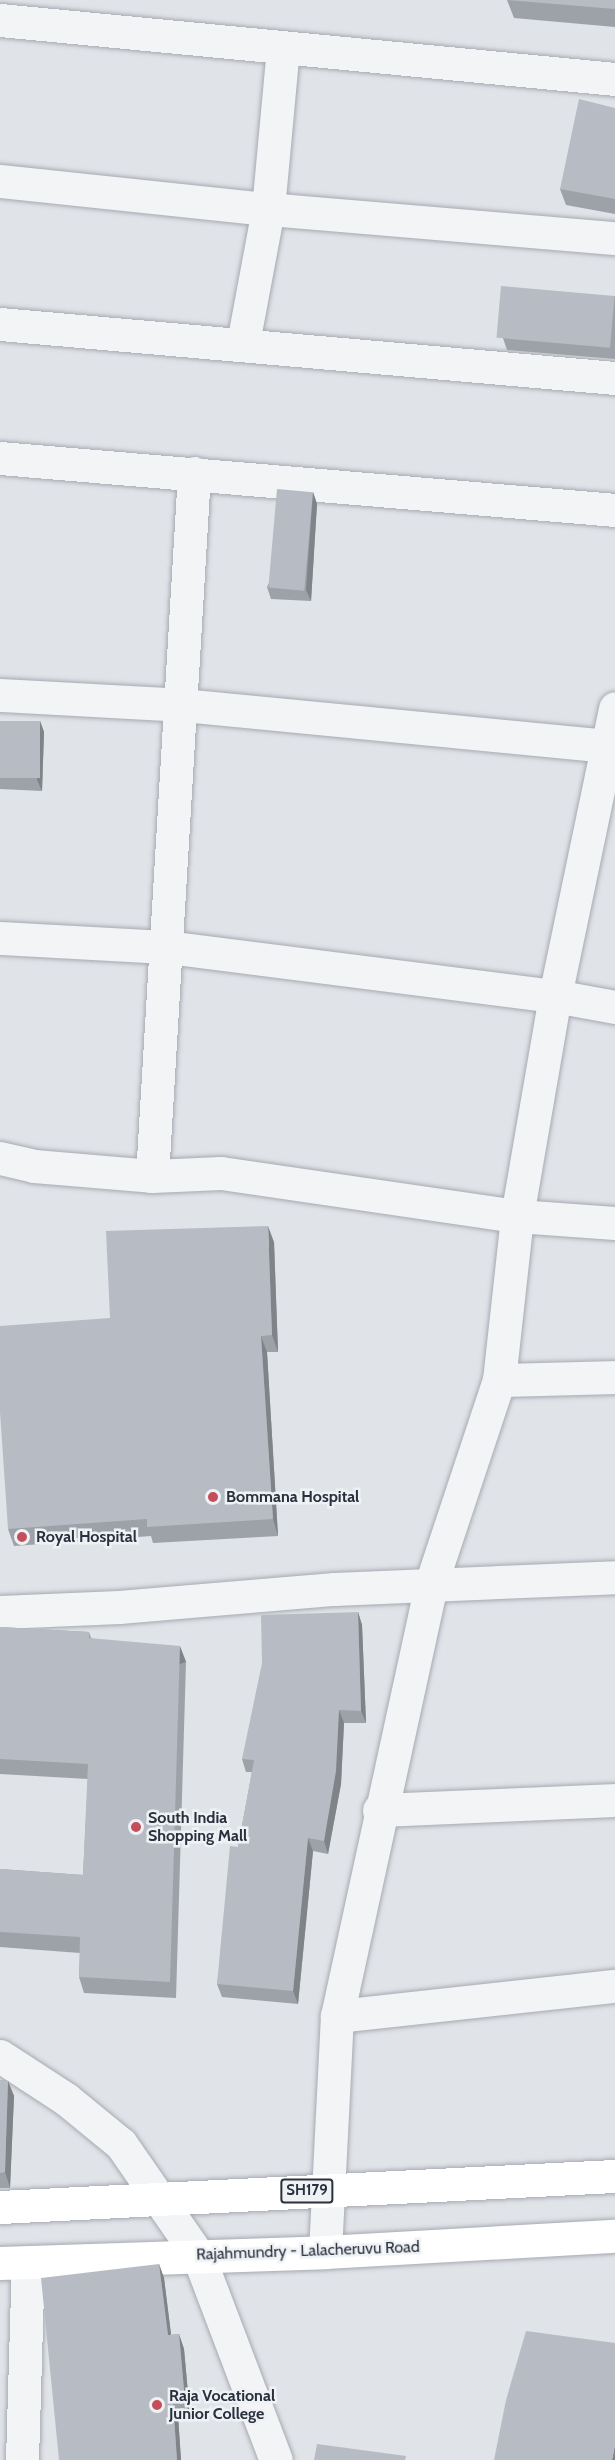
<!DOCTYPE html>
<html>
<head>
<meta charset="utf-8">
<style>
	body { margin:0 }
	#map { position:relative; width:615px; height:2460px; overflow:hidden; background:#e0e3e8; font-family:Cabin,sans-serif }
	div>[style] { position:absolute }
	.roads { filter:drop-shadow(0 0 2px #a6aab2) drop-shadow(0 0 2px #a6aab2) }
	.street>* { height:33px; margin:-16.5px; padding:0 16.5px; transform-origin:16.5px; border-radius:16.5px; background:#f2f4f6 }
	.primary>* { height:33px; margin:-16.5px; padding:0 16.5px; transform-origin:16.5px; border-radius:16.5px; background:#fff }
	.wall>* { inset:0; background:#9da2a9 }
	.shaded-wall>* { inset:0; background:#808489; transform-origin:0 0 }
	.building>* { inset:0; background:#b7bcc4; transform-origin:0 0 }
	.dots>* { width:16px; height:16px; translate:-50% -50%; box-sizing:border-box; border:3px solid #eff2f5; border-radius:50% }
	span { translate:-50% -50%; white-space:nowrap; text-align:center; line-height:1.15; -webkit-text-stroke:5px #eff2f5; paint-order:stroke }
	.shield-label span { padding:2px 4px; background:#eff2f5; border:2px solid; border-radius:4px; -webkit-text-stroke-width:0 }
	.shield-label { font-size:15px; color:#2a303e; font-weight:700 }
	.poi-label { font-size:16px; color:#2a303e; font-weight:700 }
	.left { translate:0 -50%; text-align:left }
	.street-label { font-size:16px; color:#2a303e }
</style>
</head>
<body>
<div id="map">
	<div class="roads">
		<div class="street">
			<div style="left:0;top:20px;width:618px;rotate:5.48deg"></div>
			<div style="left:0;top:181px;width:269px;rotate:6deg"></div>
			<div style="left:268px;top:209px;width:348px;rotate:4.8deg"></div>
			<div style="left:0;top:324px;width:617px;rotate:5.02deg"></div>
			<div style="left:243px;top:343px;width:136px;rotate:-79.4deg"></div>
			<div style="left:268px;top:209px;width:162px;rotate:-84.7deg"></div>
			<div style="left:0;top:458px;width:617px;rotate:4.83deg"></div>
			<div style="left:0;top:695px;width:182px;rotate:3.1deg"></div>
			<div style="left:182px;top:705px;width:435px;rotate:5.5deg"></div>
			<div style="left:0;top:938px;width:167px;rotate:3.1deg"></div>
			<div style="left:167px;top:947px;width:391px;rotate:7.2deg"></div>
			<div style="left:555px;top:996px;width:61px;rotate:10.4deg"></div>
			<div style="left:0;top:1158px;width:35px;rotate:13deg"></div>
			<div style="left:34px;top:1166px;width:118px;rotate:4.8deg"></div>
			<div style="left:152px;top:1176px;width:69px;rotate:-2.5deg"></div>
			<div style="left:221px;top:1173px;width:299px;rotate:8.3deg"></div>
			<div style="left:517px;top:1216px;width:98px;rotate:4.1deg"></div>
			<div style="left:152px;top:1176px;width:704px;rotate:-86.58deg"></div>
			<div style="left:499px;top:1380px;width:116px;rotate:-1.5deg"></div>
			<div style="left:0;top:1612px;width:119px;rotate:-2.4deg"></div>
			<div style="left:119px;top:1607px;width:216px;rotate:-4.8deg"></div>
			<div style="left:334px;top:1589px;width:281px;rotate:-2.4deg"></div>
			<div style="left:379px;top:1810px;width:236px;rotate:-2.4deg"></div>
			<div style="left:337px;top:2016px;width:280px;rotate:-6.2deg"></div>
			<div style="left:0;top:2056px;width:79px;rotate:33.1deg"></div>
			<div style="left:66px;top:2099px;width:71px;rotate:39.3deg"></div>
			<div style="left:121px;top:2144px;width:135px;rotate:55.3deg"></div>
			<div style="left:198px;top:2255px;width:219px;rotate:69.2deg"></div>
			<div style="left:325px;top:2252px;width:236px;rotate:-87.1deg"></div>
			<div style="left:337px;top:2016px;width:442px;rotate:-77.7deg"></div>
			<div style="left:431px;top:1584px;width:215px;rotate:-71.6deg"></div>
			<div style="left:499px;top:1380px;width:165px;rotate:-83.7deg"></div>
			<div style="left:517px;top:1216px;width:223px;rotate:-80.2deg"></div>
			<div style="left:555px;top:996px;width:294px;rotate:-78.2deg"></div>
			<div style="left:22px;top:2460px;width:197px;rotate:-88.3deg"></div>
		</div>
		<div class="primary">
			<div style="left:0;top:2207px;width:616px;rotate:-2.89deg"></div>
			<div style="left:0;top:2263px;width:325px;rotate:-1.9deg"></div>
			<div style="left:325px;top:2252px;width:290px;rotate:-3.2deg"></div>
		</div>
	</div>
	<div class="wall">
		<div style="clip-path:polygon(507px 0,615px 0,615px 27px,514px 18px)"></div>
		<div style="clip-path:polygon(615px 108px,615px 214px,566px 205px,560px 189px)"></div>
		<div style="clip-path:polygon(615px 296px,615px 359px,507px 350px,503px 338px)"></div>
		<div style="clip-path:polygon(313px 492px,317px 504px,311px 601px,271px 599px,267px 587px)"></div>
		<div style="clip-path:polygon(0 721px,40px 721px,44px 732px,42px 791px,0 789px)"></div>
		<div style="clip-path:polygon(274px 1242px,278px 1352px,267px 1352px,278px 1536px,153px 1543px,151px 1536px,14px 1546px,8px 1529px)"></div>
		<div style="clip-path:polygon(358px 1612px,362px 1625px,366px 1723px,344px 1723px,341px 1784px,328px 1854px,313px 1851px,298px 2004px,222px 1997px,217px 1984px,238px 1847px,252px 1772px,246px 1772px,242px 1759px)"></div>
		<div style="clip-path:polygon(0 1627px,89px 1632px,91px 1638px,186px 1662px,176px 1998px,84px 1993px,79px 1977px,80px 1953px,0 1947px,0 1869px,83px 1875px,88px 1779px,0 1774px)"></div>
		<div style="clip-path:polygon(0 2080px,8px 2081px,14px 2096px,10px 2188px,0 2188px)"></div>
		<div style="clip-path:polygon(159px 2264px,164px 2278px,171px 2335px,179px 2334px,184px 2349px,190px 2415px,178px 2416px,181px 2460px,59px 2460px)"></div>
	</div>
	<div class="shaded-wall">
		<div style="clip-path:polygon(313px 492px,317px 504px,311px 601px,306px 590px)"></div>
		<div style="clip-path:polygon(40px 721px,44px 732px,42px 791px,37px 780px)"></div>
		<div style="clip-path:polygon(268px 1226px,274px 1242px,278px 1352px,272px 1335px)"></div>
		<div style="clip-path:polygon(261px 1336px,267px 1352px,278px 1536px,273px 1519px)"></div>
		<div style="clip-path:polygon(358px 1612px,362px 1625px,366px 1723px,361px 1711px)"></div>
		<div style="left:180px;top:1646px;width:17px;height:336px;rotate:69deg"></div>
		<div style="clip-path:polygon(339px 1710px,344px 1723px,341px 1784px,328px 1854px,324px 1841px)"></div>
		<div style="clip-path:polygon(308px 1838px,313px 1851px,298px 2004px,293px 1991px)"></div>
		<div style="clip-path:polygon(8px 2081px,14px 2096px,10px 2188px,5px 2172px)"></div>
		<div style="clip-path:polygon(159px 2264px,164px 2278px,173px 2350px,168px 2335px)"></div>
		<div style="clip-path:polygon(179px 2334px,184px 2349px,190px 2415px,185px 2401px)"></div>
		<div style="clip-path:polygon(173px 2402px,178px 2416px,181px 2460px,177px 2460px)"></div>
		<div style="clip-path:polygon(615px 2445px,615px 2460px,612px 2460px)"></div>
	</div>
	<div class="building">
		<div style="clip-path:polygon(507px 0,615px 0,615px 9px)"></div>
		<div style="clip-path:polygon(579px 99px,615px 108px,615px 199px,560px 189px)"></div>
		<div style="left:501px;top:286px;width:114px;height:52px;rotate:5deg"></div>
		<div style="left:277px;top:489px;width:36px;height:99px;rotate:5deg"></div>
		<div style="left:0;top:721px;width:40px;height:57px"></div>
		<div style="clip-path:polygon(268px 1226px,272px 1335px,261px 1336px,273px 1519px,147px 1527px,147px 1519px,8px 1529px,0 1412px,0 1326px,110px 1318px,106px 1231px)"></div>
		<div style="clip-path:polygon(358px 1612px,361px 1711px,339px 1710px,336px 1771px,324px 1841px,308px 1838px,293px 1991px,217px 1984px,230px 1846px,238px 1847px,254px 1760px,242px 1759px,262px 1663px,261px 1615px)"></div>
		<div style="clip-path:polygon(0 1627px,89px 1632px,89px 1638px,180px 1646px,170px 1982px,79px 1977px,80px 1937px,0 1932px,0 1869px,83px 1875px,88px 1764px,0 1759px)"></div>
		<div style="clip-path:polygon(0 2080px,8px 2081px,5px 2172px,0 2173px)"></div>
		<div style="clip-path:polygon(159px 2264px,168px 2335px,179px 2334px,185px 2401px,173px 2402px,177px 2460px,59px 2460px,41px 2278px)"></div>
		<div style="clip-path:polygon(526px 2331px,615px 2343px,615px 2445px,612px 2460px,494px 2460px,506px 2400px)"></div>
		<div style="clip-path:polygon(317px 2444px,406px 2456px,405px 2460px,314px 2460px)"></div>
	</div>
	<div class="dots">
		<div style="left:213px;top:1497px;background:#c44e5a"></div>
		<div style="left:22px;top:1537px;background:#c44e5a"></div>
		<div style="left:136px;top:1827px;background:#c44e5a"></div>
		<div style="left:157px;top:2405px;background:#c44e5a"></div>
	</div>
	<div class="shield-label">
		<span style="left:307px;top:2191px">SH179</span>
	</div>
	<div class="poi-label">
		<span class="left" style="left:226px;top:1497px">Bommana Hospital</span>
		<span class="left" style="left:36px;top:1537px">Royal Hospital</span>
		<span class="left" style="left:148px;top:1827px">South India<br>Shopping Mall</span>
		<span class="left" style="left:169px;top:2405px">Raja Vocational<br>Junior College</span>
	</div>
	<div class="street-label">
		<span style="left:308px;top:2251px;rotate:-2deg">Rajahmundry - Lalacheruvu Road</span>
	</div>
</div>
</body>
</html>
